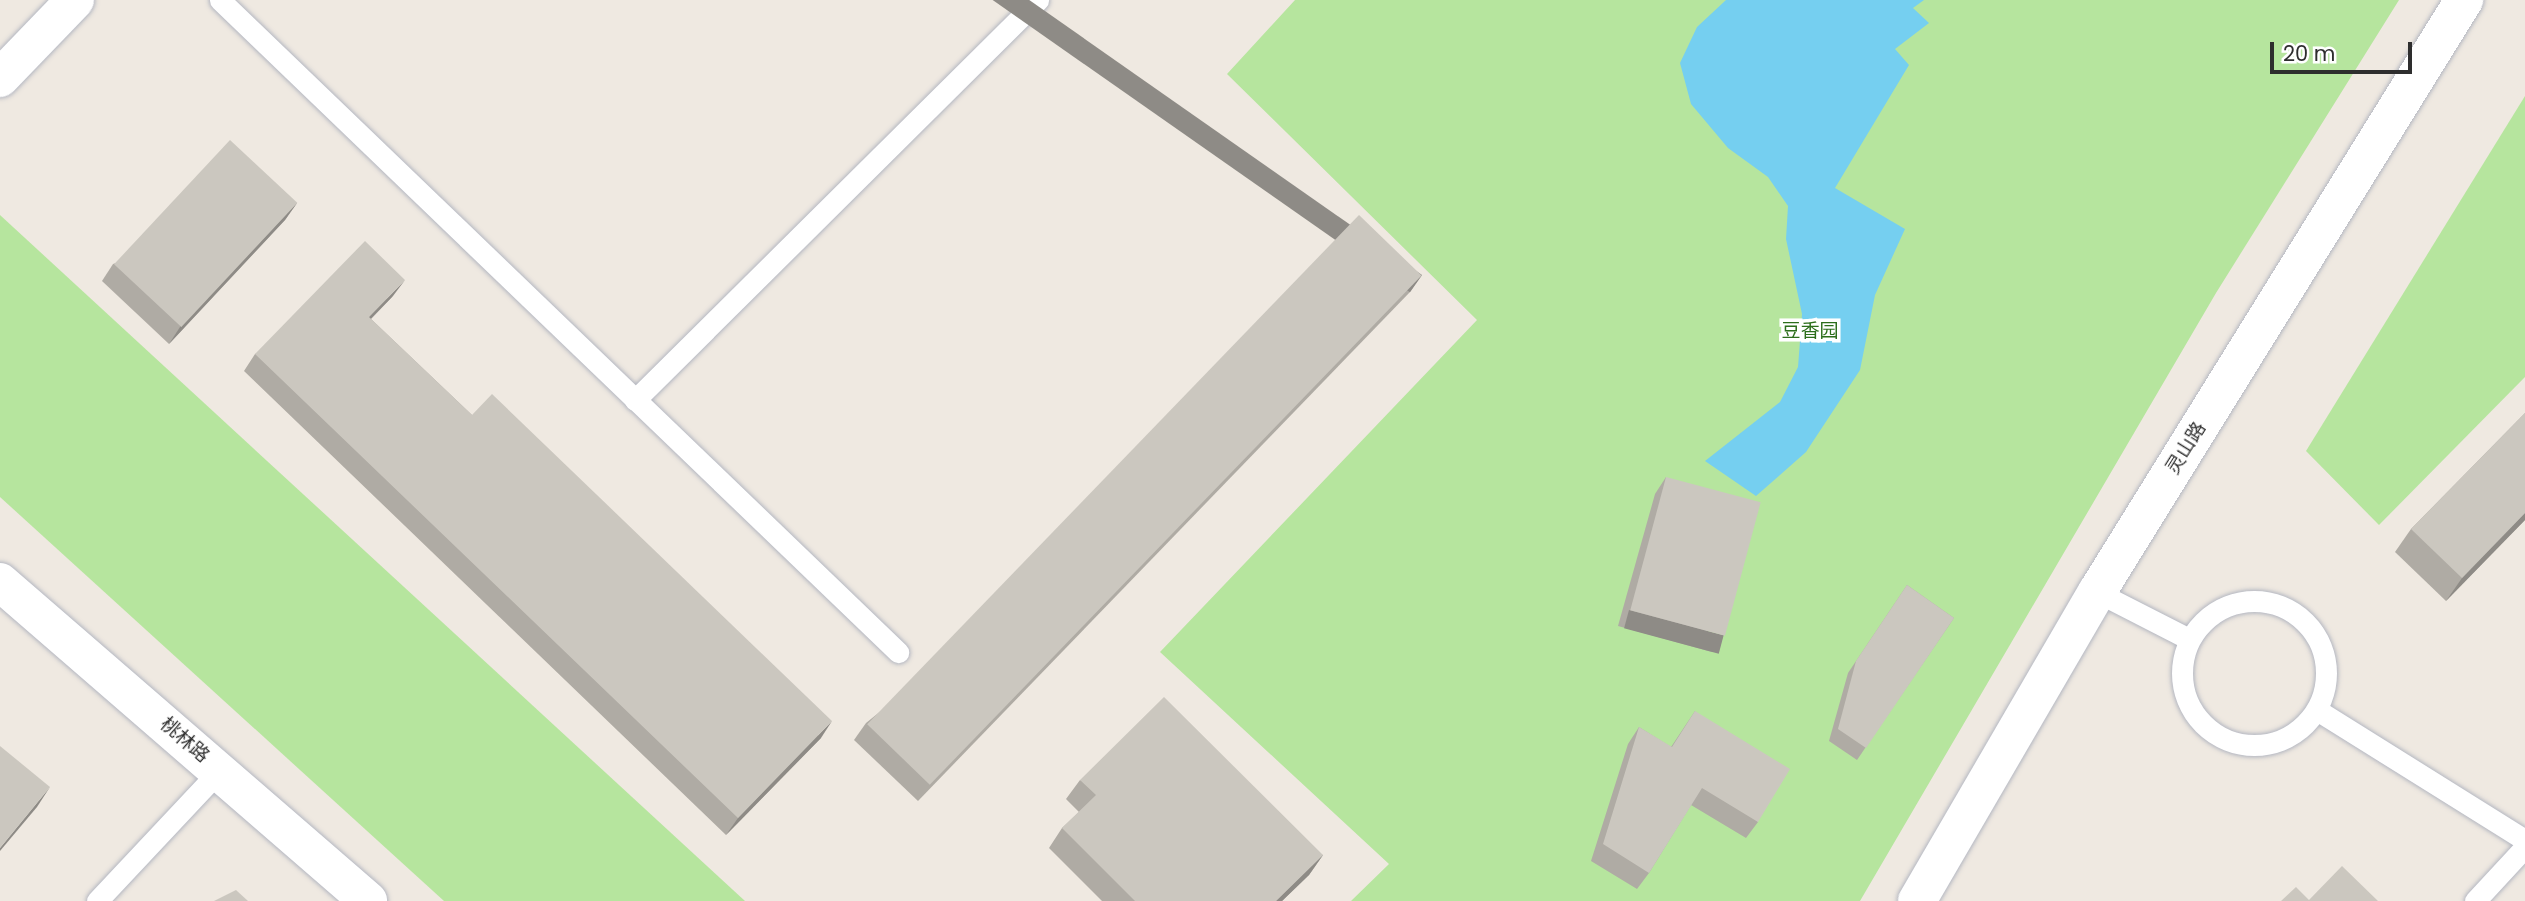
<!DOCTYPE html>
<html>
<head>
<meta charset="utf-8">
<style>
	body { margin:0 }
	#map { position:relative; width:2525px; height:901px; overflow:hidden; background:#efe9e1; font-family:Poppins,"Noto Sans SC",sans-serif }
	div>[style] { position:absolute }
	.green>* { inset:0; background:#b6e59e }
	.water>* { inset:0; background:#75cff0 }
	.roads { filter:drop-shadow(0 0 2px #b4b7c1) drop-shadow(0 0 2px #b4b7c1) }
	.lane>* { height:21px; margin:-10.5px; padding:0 10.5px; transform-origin:10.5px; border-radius:10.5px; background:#fff }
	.lane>.ring { margin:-10.5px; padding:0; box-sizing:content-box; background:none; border:21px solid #fff; border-radius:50% }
	.street>* { height:38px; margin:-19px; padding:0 19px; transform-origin:19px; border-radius:19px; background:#fff }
	.secondary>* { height:38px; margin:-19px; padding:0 19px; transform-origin:19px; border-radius:19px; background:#fff }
	.wall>* { inset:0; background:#afaba4 }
	.shaded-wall>* { inset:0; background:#8e8b86; transform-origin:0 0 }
	.building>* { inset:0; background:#cbc7bf; transform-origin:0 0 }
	span { translate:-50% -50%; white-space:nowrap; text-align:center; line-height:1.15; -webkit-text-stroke:7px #fff; paint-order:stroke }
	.park-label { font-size:19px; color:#2c6e1b }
	.street-label { font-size:19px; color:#2e2e2e }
	.scale { position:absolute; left:2270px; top:42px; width:142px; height:32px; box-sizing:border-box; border:4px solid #2e2e2e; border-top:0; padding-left:9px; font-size:21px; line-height:24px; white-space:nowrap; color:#2e2e2e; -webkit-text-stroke:5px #fff; paint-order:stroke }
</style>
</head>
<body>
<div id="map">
	<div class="green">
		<div style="clip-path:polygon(1295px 0,2399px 0,2216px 293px,1860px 901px,1351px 901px,1389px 864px,1160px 652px,1477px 320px,1227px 74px)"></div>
		<div style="clip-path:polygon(2525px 96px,2525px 377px,2379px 525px,2306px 451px)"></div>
		<div style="clip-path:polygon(0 215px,745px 901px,444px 901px,0 497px)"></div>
	</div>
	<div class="water">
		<div style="clip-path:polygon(1726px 0,1924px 0,1913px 8px,1929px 23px,1895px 49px,1909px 65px,1835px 188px,1905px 229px,1875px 295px,1860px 370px,1806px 452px,1756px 496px,1705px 461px,1780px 402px,1798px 367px,1802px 314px,1786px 239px,1788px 206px,1768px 177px,1728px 148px,1691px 104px,1680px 63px,1697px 27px)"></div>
	</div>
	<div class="roads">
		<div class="lane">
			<div style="left:220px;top:0;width:941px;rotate:43.88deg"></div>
			<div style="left:635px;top:400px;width:568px;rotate:-44.79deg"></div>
			<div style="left:2097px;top:592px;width:103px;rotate:27.1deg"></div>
			<div class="ring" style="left:2182px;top:601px;width:123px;height:123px"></div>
			<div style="left:2317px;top:710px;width:245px;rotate:32deg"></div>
			<div style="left:97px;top:901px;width:180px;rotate:-46.8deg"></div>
			<div style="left:2475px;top:901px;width:74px;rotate:-47.2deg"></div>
		</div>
		<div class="street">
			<div style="left:1917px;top:901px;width:358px;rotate:-59.8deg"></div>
			<div style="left:2097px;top:592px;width:697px;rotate:-58.2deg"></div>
		</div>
		<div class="secondary">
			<div style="left:0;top:78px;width:108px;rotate:-46.1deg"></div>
			<div style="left:0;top:582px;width:487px;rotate:40.9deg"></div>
		</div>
	</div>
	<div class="wall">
		<div style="clip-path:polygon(297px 203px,285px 220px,169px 344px,102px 281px,113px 264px)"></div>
		<div style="clip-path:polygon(1422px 275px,1410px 292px,918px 801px,854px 740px,866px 723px)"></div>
		<div style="clip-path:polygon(393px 296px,371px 319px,472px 415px,821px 738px,726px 835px,244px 371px,255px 354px)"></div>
		<div style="clip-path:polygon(2525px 413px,2525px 520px,2446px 601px,2395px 552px,2411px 529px)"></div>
		<div style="clip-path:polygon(1666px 477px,1712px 652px,1618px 626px,1655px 494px)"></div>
		<div style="clip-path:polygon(1907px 585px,1954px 618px,1857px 760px,1829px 741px,1848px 673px)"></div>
		<div style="clip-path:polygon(1695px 711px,1758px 822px,1746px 838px,1691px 805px,1649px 873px,1637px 889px,1591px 861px,1628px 744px,1639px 727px,1671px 747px)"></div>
		<div style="clip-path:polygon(1080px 780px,1323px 855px,1309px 875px,1282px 901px,1102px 901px,1049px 848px,1062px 828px,1079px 812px,1066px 799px)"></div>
	</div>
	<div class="shaded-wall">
		<div style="clip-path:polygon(297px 203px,285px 220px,169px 344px,180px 327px)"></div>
		<div style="left:1422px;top:275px;width:21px;height:709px;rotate:125deg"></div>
		<div style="clip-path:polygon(405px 280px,393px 296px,357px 333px,369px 317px)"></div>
		<div style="clip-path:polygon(2525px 513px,2525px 520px,2446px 601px,2462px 578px)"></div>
		<div style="left:1629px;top:610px;width:98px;height:19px;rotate:15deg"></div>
		<div style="clip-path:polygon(832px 721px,821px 738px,726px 835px,738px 818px)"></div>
		<div style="clip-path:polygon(50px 787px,37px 807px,0 851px,0 848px)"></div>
		<div style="clip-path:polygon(1323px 855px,1309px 875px,1282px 901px,1276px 901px)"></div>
	</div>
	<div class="building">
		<div style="left:230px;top:140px;width:92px;height:170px;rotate:43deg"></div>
		<div style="left:1359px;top:215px;width:87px;height:708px;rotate:44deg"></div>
		<div style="clip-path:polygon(365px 241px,405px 280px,369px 317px,472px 415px,492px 394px,832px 721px,738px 818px,255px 354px)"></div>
		<div style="clip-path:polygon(2525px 413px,2525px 513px,2462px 578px,2411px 529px)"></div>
		<div style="left:1666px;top:477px;width:98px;height:138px;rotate:15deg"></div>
		<div style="clip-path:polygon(1907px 585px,1954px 618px,1866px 748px,1838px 729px,1856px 661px)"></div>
		<div style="clip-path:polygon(1164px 697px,1323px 855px,1276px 901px,1135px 901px,1062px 828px,1096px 795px,1080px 780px)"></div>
		<div style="clip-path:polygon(1695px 711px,1790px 769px,1758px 822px,1702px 788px,1649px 873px,1603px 844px,1639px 727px,1672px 747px)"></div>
		<div style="clip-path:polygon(0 746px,50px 787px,0 848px)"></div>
		<div style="clip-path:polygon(2342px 866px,2378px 901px,2281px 901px,2296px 887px,2309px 900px)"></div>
		<div style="clip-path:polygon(236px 890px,248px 901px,214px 901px)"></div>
	</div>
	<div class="park-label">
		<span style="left:1810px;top:331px">豆香园</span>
	</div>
	<div class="street-label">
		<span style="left:2186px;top:448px;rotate:-58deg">灵山路</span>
		<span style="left:185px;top:740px;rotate:41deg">桃林路</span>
	</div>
	<div class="scale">20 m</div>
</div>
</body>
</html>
